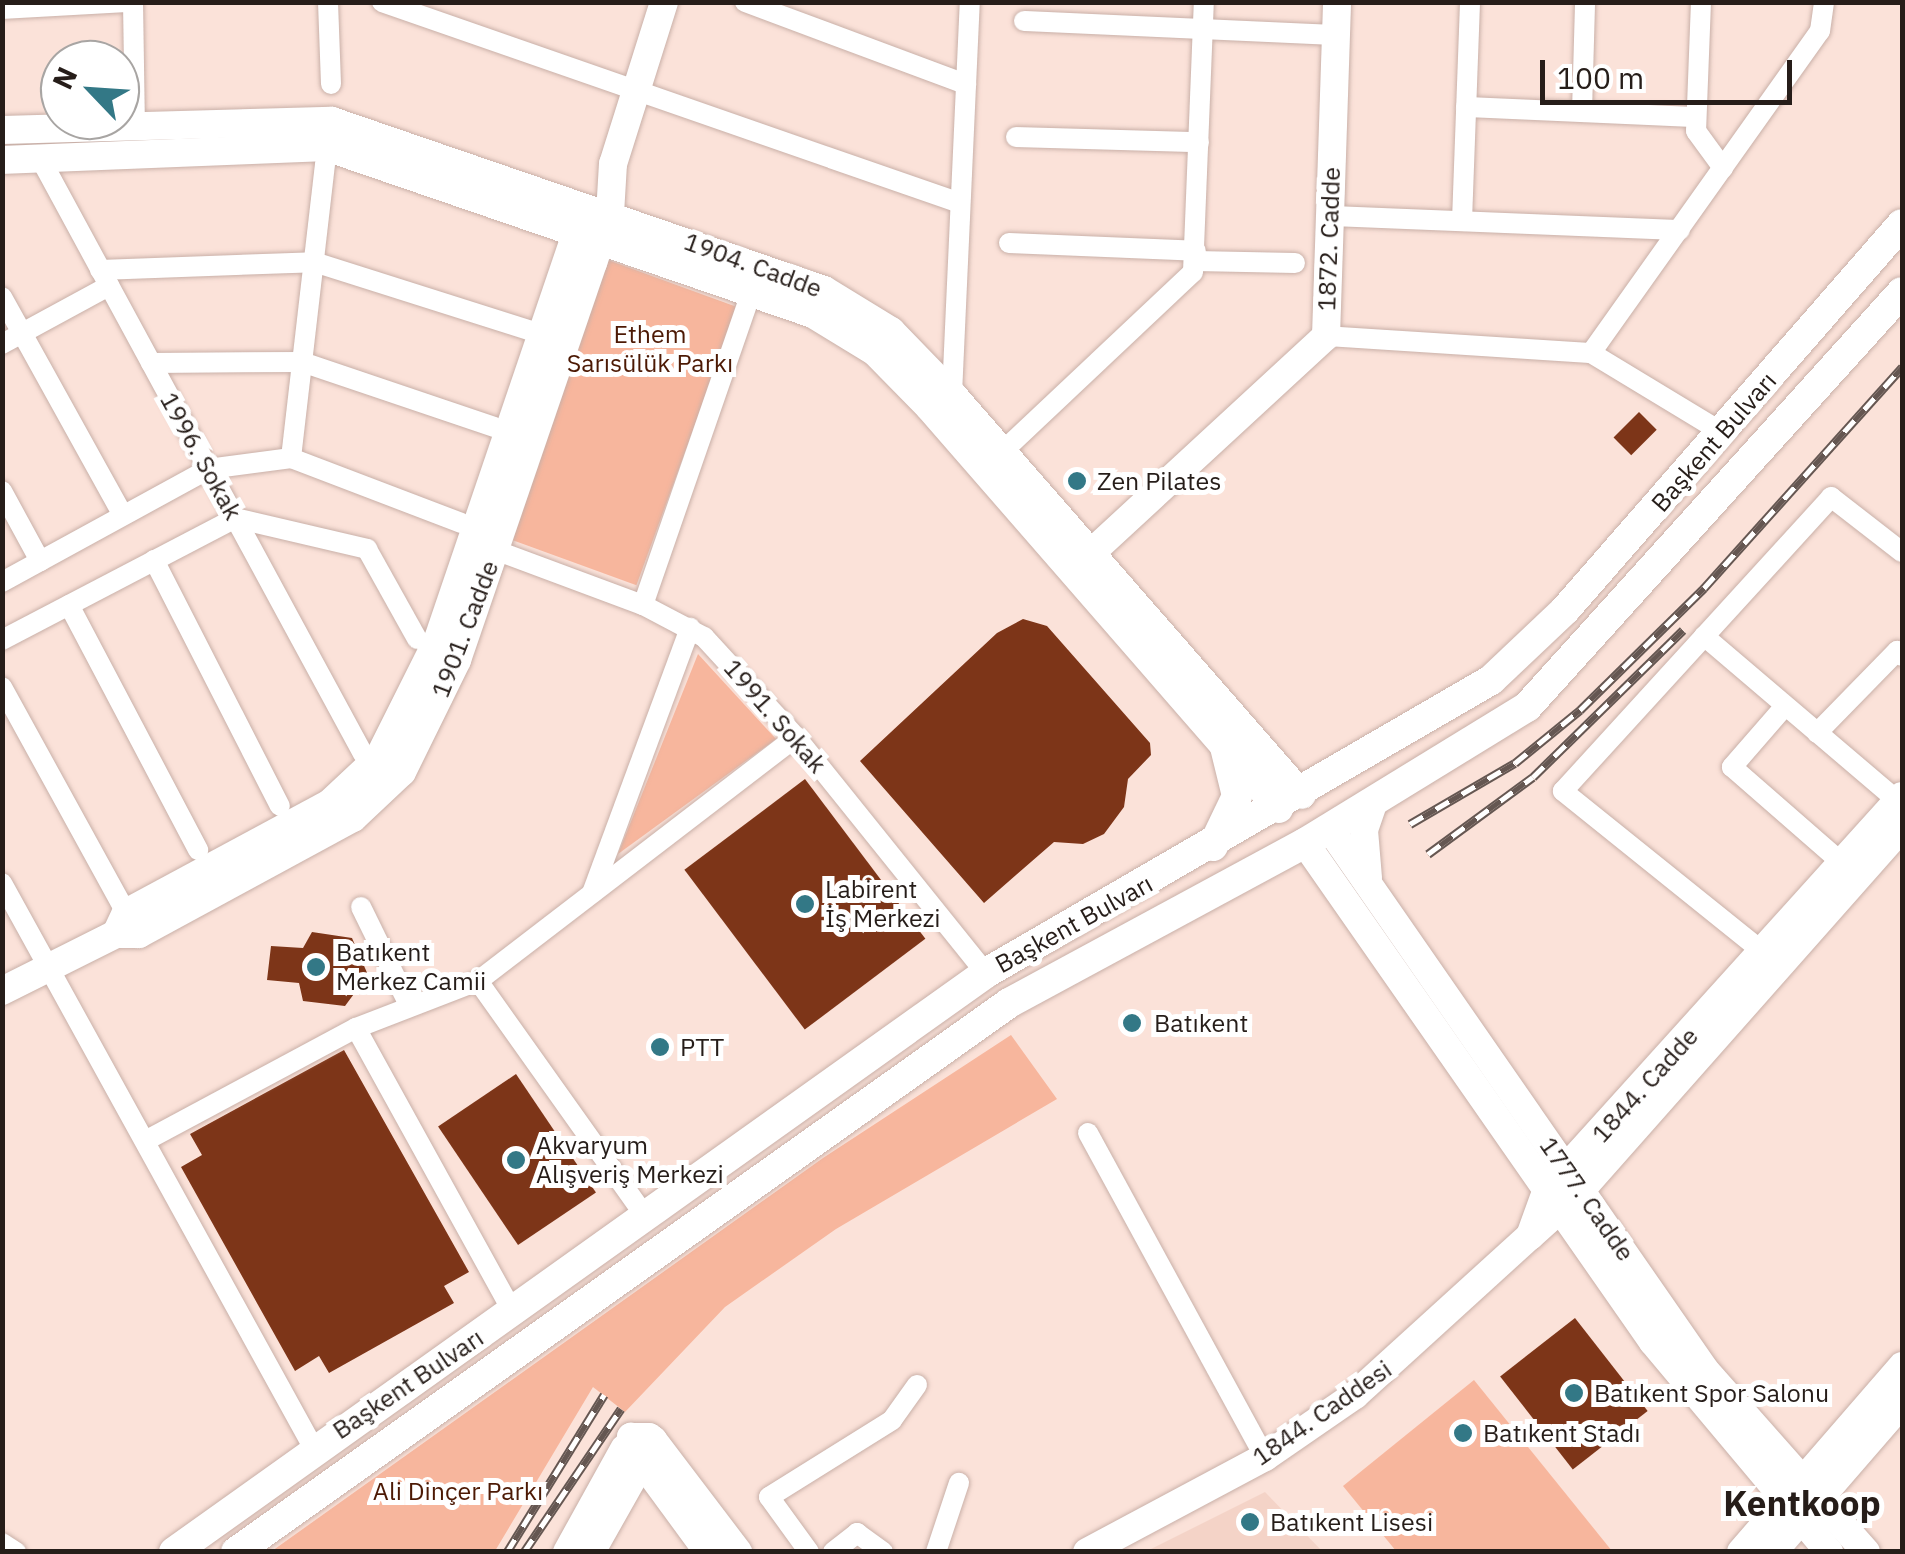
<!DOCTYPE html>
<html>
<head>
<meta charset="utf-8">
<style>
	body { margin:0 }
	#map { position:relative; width:1905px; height:1554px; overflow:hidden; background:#fbe2d9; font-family:"IBM Plex Sans",sans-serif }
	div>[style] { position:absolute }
	.built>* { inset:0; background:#f4d3c7 }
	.green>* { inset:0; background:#f7b69d; transform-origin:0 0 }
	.building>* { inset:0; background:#7d3518; transform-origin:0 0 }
	.roads { filter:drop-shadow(0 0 2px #c9b0a8) drop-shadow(0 0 2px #c9b0a8) }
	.street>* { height:20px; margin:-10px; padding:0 10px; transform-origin:10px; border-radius:10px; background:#fff }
	.secondary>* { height:28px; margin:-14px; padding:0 14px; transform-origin:14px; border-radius:14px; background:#fff }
	.primary>* { height:30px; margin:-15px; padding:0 15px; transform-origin:15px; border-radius:15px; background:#fff }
	.rail>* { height:9px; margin-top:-4.5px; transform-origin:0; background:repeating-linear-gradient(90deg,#fff 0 15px,#655752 0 30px); box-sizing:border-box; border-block:2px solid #655752 }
	.dots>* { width:28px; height:28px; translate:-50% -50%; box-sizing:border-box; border:5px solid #fff; border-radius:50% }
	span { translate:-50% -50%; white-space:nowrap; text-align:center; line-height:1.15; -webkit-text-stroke:10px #fff; paint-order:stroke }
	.street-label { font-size:25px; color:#261d19 }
	.park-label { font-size:25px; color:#4c1904 }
	.poi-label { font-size:25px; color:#261d19 }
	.left { translate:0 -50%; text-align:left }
	.district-label { font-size:35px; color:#261d19; font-weight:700 }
	.frame { position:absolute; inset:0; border:5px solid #261d19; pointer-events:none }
	.north { position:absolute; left:40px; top:40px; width:100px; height:100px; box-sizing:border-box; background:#fff; border:2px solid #a8a5a3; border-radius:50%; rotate:295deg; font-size:28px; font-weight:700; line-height:40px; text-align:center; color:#261d19 }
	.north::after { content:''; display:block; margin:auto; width:35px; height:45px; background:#337886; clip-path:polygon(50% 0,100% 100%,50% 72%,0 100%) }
	.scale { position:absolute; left:1540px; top:60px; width:252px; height:45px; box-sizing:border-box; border:5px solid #261d19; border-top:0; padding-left:12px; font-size:30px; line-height:35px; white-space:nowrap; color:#261d19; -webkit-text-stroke:8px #fff; paint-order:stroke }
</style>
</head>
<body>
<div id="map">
	<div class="built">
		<div style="clip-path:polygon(1265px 1492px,1322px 1551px,1147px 1551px)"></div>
	</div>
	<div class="green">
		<div style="left:608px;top:260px;width:138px;height:296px;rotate:20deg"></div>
		<div style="clip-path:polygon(698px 654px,776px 739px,618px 854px)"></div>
		<div style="clip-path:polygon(1011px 1035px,1057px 1099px,836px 1229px,725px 1307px,625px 1412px,593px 1387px,495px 1551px,272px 1551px,823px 1158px)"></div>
		<div style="clip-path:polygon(1474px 1380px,1612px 1551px,1396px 1551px,1343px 1486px)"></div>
	</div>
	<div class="building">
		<div style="left:1639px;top:412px;width:25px;height:36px;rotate:45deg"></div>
		<div style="clip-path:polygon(1023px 619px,1047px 626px,1150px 743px,1151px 755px,1128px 779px,1124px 807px,1104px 834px,1083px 844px,1054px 842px,984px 903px,860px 761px,997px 633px)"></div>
		<div style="left:805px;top:779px;width:200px;height:151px;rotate:53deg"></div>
		<div style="clip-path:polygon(312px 932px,352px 938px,368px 975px,345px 1006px,303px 1001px,299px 983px,267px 980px,271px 946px,303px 948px)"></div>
		<div style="clip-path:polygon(344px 1050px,469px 1272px,444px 1286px,454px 1303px,329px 1373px,319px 1356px,295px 1371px,181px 1167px,202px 1155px,190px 1134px)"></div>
		<div style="left:516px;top:1074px;width:143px;height:94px;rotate:56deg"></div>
		<div style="left:1575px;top:1318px;width:118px;height:95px;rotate:52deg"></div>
	</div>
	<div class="roads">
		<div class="street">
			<div style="left:133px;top:2px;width:124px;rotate:89.1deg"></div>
			<div style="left:328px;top:2px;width:82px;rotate:87.9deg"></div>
			<div style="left:382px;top:2px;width:612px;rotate:19.18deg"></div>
			<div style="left:745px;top:2px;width:236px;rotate:20.4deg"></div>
			<div style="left:1701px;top:2px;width:129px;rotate:92.2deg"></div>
			<div style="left:1696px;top:131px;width:46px;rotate:53.9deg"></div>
			<div style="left:2px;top:9px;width:124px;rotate:-3.2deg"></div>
			<div style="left:1024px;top:21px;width:312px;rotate:2.6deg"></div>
			<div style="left:1466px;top:107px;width:229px;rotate:2.5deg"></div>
			<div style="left:1582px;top:112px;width:110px;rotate:-88.4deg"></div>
			<div style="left:1016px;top:137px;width:183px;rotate:1.6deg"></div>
			<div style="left:40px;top:158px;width:678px;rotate:61.54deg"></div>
			<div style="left:1330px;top:216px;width:350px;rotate:2.3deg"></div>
			<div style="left:1462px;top:221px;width:219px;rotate:-87.9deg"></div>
			<div style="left:1009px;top:243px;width:187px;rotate:2.4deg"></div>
			<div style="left:1195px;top:261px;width:100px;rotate:1.1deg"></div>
			<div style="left:100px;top:270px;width:214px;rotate:-2.1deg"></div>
			<div style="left:314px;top:262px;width:225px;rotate:17.6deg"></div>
			<div style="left:2px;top:297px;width:249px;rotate:61deg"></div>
			<div style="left:1326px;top:336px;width:266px;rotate:3.7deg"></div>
			<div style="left:1591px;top:353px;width:154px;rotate:31.2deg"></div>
			<div style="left:2px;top:344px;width:122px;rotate:-28.5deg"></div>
			<div style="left:1591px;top:353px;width:395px;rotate:-54.6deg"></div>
			<div style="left:1820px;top:31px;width:29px;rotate:-82deg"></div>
			<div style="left:151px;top:363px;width:151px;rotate:-0.4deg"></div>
			<div style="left:302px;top:362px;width:203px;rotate:18.7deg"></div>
			<div style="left:952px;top:394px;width:392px;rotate:-87.4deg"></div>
			<div style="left:1002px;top:452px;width:262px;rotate:-43.3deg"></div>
			<div style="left:1193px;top:272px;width:270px;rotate:-87.7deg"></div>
			<div style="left:291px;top:458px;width:297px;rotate:-83.4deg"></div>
			<div style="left:2px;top:491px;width:80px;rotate:61.5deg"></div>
			<div style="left:495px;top:550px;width:158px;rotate:20.4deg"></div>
			<div style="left:643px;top:605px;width:69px;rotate:27.7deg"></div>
			<div style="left:704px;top:637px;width:136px;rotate:47.4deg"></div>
			<div style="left:796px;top:737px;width:303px;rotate:51.2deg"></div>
			<div style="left:154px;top:560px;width:276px;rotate:62.9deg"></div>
			<div style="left:2px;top:582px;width:235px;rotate:-28.7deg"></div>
			<div style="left:208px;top:469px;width:84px;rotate:-7.5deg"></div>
			<div style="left:291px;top:458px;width:182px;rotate:20.9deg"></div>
			<div style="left:69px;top:605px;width:277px;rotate:62.2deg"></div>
			<div style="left:643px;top:605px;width:332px;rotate:-70.9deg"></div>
			<div style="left:1704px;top:636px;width:255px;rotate:40.4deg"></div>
			<div style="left:2px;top:640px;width:263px;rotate:-27.6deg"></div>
			<div style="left:235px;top:518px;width:136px;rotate:13.2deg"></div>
			<div style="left:367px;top:549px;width:103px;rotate:60.9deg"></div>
			<div style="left:2px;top:687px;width:258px;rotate:61.2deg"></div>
			<div style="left:1785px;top:706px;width:81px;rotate:131deg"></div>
			<div style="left:1732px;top:767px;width:146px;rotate:41.1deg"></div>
			<div style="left:1817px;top:733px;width:115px;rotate:-45.7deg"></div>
			<div style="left:1897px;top:651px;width:7px;rotate:45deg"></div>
			<div style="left:2px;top:883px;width:644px;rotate:61.13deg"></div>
			<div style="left:592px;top:893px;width:283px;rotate:-69.7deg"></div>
			<div style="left:361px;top:907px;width:109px;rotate:63.9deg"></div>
			<div style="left:1763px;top:952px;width:257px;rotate:-141.2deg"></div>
			<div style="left:1563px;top:791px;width:398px;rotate:-47.6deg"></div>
			<div style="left:1831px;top:497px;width:90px;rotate:37.8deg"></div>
			<div style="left:478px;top:981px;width:292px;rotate:54.6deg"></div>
			<div style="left:356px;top:1028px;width:327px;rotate:61.1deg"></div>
			<div style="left:1088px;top:1133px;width:369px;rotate:61.4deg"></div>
			<div style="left:145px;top:1141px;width:239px;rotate:-28.2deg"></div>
			<div style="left:356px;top:1028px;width:131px;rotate:-21.1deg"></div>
			<div style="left:478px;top:981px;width:401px;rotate:-37.5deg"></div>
			<div style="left:2px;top:1543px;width:17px;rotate:33deg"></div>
			<div style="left:809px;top:1552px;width:68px;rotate:-126deg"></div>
			<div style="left:769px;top:1497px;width:145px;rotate:-32deg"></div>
			<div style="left:892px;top:1420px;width:43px;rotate:-54.5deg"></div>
			<div style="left:833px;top:1552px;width:31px;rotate:-38deg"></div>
			<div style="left:857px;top:1533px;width:32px;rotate:36deg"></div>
			<div style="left:936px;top:1552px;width:73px;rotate:-71.6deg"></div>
		</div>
		<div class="secondary">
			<div style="left:2px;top:130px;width:330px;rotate:-1.6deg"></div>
			<div style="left:332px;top:121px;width:520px;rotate:18.96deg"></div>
			<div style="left:824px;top:290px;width:79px;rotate:31.5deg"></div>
			<div style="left:891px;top:331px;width:88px;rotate:45.9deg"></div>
			<div style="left:952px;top:394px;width:532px;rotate:48.88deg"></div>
			<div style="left:2px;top:160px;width:324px;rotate:-2.3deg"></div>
			<div style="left:326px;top:147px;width:515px;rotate:18.93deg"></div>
			<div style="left:813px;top:314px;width:73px;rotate:31.5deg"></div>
			<div style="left:875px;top:352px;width:77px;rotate:45.5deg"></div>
			<div style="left:929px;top:407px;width:533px;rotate:48.96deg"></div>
			<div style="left:1091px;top:553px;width:320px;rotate:-42.7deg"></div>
			<div style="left:1326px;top:336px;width:334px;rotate:-88.1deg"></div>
			<div style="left:1902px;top:796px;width:530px;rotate:132.09deg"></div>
			<div style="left:1547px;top:1189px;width:50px;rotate:109.9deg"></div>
			<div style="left:1530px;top:1236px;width:69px;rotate:-42deg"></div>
			<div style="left:1581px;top:1190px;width:485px;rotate:-48.5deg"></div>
			<div style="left:1330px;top:829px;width:658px;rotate:55.27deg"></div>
			<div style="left:1705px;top:1370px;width:243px;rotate:48.5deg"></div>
			<div style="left:1305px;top:843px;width:608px;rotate:55.11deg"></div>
			<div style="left:1653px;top:1342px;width:274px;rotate:50deg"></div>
			<div style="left:1368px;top:878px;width:48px;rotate:-94.8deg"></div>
			<div style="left:1364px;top:830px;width:28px;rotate:-71deg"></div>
			<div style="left:116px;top:934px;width:23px;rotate:-65deg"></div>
			<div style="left:126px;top:913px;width:232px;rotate:-28.3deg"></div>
			<div style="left:330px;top:803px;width:67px;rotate:-43.2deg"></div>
			<div style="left:379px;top:757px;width:132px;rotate:-63.4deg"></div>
			<div style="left:438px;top:639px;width:446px;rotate:-71.2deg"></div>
			<div style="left:2px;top:991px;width:127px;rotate:-26.6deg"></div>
			<div style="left:116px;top:934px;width:23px"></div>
			<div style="left:139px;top:934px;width:243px;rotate:-28.5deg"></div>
			<div style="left:353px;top:818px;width:67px;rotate:-43.2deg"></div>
			<div style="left:402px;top:772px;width:125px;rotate:-63.8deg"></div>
			<div style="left:457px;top:660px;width:420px;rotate:-71.1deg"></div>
			<div style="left:593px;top:263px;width:52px;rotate:-70.9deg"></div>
			<div style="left:610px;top:214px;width:50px;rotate:-86.6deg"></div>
			<div style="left:613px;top:164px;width:170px;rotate:-72.5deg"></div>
			<div style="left:653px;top:1440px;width:24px;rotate:97deg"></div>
			<div style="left:650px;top:1464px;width:25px;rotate:-168deg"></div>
			<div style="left:626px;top:1459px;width:23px;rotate:-77deg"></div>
			<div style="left:631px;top:1437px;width:18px"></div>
			<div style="left:649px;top:1437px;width:5px;rotate:37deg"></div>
			<div style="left:653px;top:1440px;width:141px;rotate:52.8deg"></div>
			<div style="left:645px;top:1466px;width:107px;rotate:53.8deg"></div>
			<div style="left:567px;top:1552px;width:118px;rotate:-61deg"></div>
			<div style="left:591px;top:1552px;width:98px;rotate:-60.5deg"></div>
			<div style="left:1087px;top:1552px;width:202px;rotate:-28.1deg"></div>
			<div style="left:1265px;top:1457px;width:109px;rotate:-34.6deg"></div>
			<div style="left:1355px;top:1395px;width:236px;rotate:-42.3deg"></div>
			<div style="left:1741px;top:1552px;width:246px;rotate:-49.1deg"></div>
			<div style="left:1773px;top:1552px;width:197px;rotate:-49.1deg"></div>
		</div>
		<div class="primary">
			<div style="left:1213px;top:846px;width:55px;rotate:-64.4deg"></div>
			<div style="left:1237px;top:796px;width:50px;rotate:-103.8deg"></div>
			<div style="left:174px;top:1552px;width:997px;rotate:-35.49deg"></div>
			<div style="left:986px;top:973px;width:584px;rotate:-30.12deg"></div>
			<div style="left:1491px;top:680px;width:102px;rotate:-43.4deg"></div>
			<div style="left:1565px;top:610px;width:512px;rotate:-48.88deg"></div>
			<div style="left:236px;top:1552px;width:948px;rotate:-35.38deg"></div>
			<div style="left:1009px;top:1003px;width:336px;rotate:-28.4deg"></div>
			<div style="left:1305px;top:843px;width:260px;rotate:-31.5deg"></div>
			<div style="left:1527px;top:707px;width:559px;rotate:-47.9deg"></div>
		</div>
	</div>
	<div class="rail">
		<div style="left:1410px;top:824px;width:121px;rotate:-30.2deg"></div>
		<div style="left:1515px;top:763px;width:84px;rotate:-39.2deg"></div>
		<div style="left:1580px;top:710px;width:174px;rotate:-44.5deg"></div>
		<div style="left:1704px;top:588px;width:297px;rotate:-48.1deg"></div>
		<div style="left:1428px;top:854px;width:130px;rotate:-36.3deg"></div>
		<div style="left:1533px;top:777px;width:210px;rotate:-44.4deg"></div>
		<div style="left:507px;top:1552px;width:185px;rotate:-58.3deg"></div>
		<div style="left:524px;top:1552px;width:173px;rotate:-55.9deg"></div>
	</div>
	<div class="dots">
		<div style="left:1077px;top:481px;background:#337886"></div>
		<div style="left:805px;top:904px;background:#337886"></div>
		<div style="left:316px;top:967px;background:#337886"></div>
		<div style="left:1132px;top:1023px;background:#337886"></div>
		<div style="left:660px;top:1047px;background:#337886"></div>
		<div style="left:516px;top:1160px;background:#337886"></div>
		<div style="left:1574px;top:1393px;background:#337886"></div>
		<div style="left:1463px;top:1433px;background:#337886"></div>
		<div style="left:1250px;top:1522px;background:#337886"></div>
	</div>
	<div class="street-label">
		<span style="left:1329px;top:239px;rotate:-88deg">1872. Cadde</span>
		<span style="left:753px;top:265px;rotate:20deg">1904. Cadde</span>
		<span style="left:1714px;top:442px;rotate:-49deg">Başkent Bulvarı</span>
		<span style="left:201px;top:456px;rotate:61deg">1996. Sokak</span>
		<span style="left:465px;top:629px;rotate:-69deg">1901. Cadde</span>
		<span style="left:775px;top:716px;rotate:49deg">1991. Sokak</span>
		<span style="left:1074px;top:924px;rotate:-29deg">Başkent Bulvarı</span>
		<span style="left:1645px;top:1085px;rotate:-48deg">1844. Cadde</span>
		<span style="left:1587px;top:1199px;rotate:55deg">1777. Cadde</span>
		<span style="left:408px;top:1384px;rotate:-34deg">Başkent Bulvarı</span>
		<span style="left:1322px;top:1413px;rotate:-35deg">1844. Caddesi</span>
	</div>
	<div class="park-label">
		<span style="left:650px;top:349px">Ethem<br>Sarısülük Parkı</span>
		<span style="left:458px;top:1491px">Ali Dinçer Parkı</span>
	</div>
	<div class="poi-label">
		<span class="left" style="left:1097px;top:481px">Zen Pilates</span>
		<span class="left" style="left:825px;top:904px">Labirent<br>İş Merkezi</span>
		<span class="left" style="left:336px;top:967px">Batıkent<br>Merkez Camii</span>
		<span class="left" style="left:1154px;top:1023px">Batıkent</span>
		<span class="left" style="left:680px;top:1047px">PTT</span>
		<span class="left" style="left:536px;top:1160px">Akvaryum<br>Alışveriş Merkezi</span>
		<span class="left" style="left:1594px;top:1393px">Batıkent Spor Salonu</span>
		<span class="left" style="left:1483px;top:1433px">Batıkent Stadı</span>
		<span class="left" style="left:1270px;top:1522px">Batıkent Lisesi</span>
	</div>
	<div class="district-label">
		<span style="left:1802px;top:1503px">Kentkoop</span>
	</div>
	<div class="frame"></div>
	<div class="north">N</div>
	<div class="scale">100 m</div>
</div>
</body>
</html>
